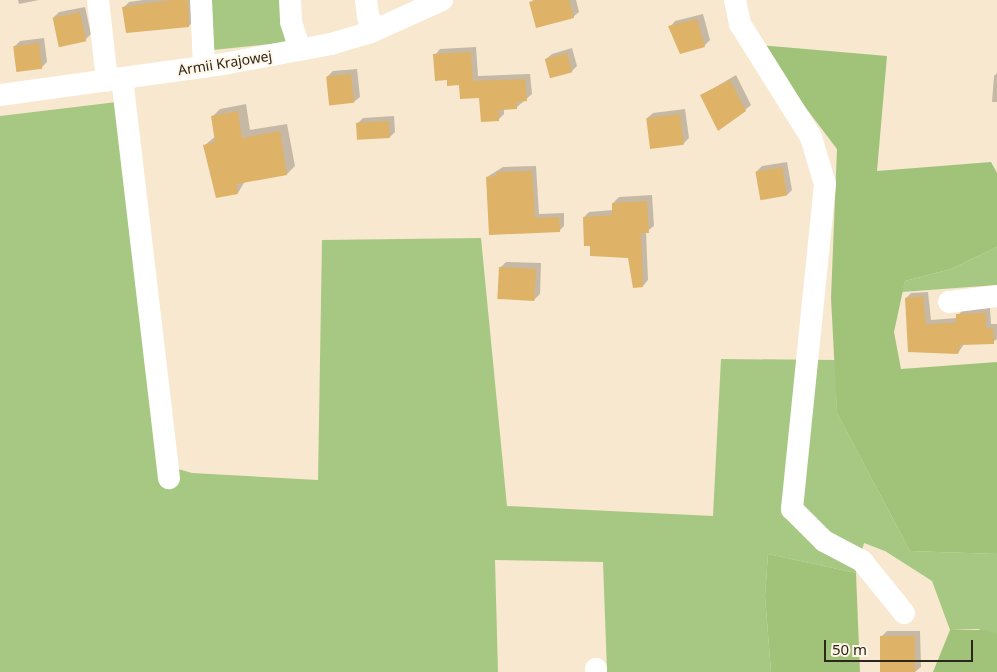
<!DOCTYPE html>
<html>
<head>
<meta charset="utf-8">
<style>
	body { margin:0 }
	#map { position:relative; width:997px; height:672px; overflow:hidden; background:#f7e8cf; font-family:"Noto Sans",sans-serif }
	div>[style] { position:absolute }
	.green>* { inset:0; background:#a7c883 }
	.forest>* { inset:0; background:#a0c379 }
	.shadow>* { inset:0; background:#0003 }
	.building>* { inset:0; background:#deb267; transform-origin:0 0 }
	.minor>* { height:22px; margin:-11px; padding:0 11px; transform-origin:11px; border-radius:11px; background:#fff }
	span { translate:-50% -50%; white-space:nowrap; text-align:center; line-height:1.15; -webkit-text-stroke:4px #fff6e7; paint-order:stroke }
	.street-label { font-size:14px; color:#2c261d }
	.scale { position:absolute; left:824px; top:640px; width:149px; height:22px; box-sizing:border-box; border:2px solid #2c261d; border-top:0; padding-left:6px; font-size:15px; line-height:18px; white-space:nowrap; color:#2c261d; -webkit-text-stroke:4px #fff6e7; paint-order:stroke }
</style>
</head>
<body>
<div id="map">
	<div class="green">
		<div style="clip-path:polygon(210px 0,287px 0,290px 42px,213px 50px)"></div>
		<div style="clip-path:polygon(117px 102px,161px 464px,192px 473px,318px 480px,322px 240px,481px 238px,507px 506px,713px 516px,721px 359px,835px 360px,837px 413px,910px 551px,997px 554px,997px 636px,978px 629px,950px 630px,932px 581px,885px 551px,864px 543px,856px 573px,768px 554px,765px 596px,771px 672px,607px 672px,603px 562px,495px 560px,498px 672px,0 672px,0 116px)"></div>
		<div style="clip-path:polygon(997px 247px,997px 285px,902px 292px,905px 281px,951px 269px)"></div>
	</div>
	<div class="forest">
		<div style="clip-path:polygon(758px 45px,887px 56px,877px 171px,991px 162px,997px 173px,997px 247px,951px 269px,905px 281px,894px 332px,901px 369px,997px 362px,997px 554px,910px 551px,837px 413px,831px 298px,837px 149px)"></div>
		<div style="clip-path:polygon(768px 554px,856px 573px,860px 672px,771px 672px,765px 596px)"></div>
		<div style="clip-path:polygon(950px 630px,988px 630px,997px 634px,997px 672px,933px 672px)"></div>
	</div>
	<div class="shadow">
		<div style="clip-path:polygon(18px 0,39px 0,19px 4px)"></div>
		<div style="clip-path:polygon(143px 0,194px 0,194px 20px,189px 26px,123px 8px,129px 2px)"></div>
		<div style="clip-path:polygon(533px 0,576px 0,579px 12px,573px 17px,531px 3px)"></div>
		<div style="clip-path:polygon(85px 7px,91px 34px,85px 40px,53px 18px,59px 12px)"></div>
		<div style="clip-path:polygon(703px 14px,710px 40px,704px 46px,670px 27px,675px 21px)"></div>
		<div style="clip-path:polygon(44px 38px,47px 62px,41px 68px,14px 47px,20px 41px)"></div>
		<div style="clip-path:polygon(476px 47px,478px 76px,530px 74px,532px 94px,517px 107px,504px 108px,504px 114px,499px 119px,481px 97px,448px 78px,435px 55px,440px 49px)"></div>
		<div style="clip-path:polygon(572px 48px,577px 66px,572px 71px,546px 59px,552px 54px)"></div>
		<div style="clip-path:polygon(357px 69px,360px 97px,354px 102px,327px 77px,333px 71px)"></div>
		<div style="clip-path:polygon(997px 73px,997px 102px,992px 102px,994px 76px)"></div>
		<div style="clip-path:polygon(736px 75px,751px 105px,745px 110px,702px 95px)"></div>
		<div style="clip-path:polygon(246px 104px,250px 130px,287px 124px,295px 166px,287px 174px,245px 181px,238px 193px,205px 145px,216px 136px,212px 117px,220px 109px)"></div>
		<div style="clip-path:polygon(685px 109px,689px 138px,683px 144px,647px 118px,653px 113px)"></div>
		<div style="clip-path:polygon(394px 116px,395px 132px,390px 137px,357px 124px,363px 118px)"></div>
		<div style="clip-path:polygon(787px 162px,792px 190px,787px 195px,756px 172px,762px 166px)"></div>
		<div style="clip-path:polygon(536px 166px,539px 214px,564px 213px,564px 226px,559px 231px,490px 233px,487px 177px,503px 167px)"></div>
		<div style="clip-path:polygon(652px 195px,654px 226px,646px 232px,648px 280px,643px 286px,629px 257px,591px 245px,584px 217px,589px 212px,613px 210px,613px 203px,619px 197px)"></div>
		<div style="clip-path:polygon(506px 262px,541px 263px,540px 294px,534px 300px,500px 268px)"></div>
		<div style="clip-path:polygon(928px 292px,931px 320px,957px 318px,962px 310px,990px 308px,991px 324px,997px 324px,997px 339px,993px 342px,964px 344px,958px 353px,909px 351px,906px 298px,911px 293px)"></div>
		<div style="clip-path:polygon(887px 631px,920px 631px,921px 667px,915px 672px,881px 672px,881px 637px)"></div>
	</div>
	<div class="building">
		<div style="clip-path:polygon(171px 0,188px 0,189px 27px,126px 33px,122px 7px)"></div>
		<div style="clip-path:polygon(538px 0,569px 0,574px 18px,536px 28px,529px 2px)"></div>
		<div style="left:80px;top:12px;width:30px;height:28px;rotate:78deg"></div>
		<div style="clip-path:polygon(697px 19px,705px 47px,680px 54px,668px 26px)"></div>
		<div style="left:39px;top:43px;width:26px;height:26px;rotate:83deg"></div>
		<div style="clip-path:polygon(471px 52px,473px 81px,525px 79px,527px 101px,517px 102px,517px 109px,499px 110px,499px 121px,481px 122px,479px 98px,460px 99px,459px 85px,447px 86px,447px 80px,435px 81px,433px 54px)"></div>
		<div style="left:567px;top:53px;width:20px;height:23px;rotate:75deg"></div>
		<div style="left:351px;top:74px;width:29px;height:25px;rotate:84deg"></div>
		<div style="clip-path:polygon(730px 80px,746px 111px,718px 131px,700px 95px)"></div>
		<div style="clip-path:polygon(238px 111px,242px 138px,280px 131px,287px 175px,237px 184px,238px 194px,216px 198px,203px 145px,215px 142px,211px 116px)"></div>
		<div style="left:680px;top:114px;width:31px;height:34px;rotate:83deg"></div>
		<div style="left:389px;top:121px;width:17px;height:33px;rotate:87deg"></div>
		<div style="left:782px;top:167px;width:29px;height:27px;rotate:80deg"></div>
		<div style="clip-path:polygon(532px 171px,535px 218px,559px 217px,560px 232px,489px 235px,486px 177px,497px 176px,496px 172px)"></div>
		<div style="clip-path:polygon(647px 201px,649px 233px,641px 233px,643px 287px,633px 288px,628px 258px,590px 256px,590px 246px,584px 246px,583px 217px,612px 215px,612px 203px)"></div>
		<div style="left:499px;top:267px;width:37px;height:32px;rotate:3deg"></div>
		<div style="clip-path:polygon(923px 296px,926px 324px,956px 323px,956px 314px,986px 313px,986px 328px,993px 328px,994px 344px,960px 345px,958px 354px,908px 352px,905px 298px)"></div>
		<div style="left:880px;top:636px;width:35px;height:36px"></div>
	</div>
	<div class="minor">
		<div style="left:98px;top:0;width:81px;rotate:83.6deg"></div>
		<div style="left:201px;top:0;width:67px;rotate:87.4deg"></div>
		<div style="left:290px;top:0;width:22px;rotate:87deg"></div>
		<div style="left:291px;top:22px;width:29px;rotate:72deg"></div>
		<div style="left:366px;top:0;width:17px;rotate:83deg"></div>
		<div style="left:368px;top:17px;width:15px;rotate:53deg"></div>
		<div style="left:735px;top:0;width:25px;rotate:78deg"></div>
		<div style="left:740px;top:24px;width:133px;rotate:57.9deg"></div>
		<div style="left:811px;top:137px;width:49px;rotate:73.4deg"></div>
		<div style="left:825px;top:184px;width:327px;rotate:95.8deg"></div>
		<div style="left:792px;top:509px;width:45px;rotate:45deg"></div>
		<div style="left:824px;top:541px;width:43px;rotate:27.8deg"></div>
		<div style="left:862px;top:561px;width:67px;rotate:51.1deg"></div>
		<div style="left:122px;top:78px;width:403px;rotate:83.3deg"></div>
		<div style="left:0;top:95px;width:225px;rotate:-7.9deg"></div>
		<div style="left:223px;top:64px;width:110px;rotate:-10.5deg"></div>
		<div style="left:331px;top:44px;width:42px;rotate:-16.7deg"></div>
		<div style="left:371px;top:32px;width:78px;rotate:-24.3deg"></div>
		<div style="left:949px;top:302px;width:48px;rotate:-7.1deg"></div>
		<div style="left:596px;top:669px;width:3px;rotate:90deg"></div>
	</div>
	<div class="street-label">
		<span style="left:225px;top:63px;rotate:-9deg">Armii Krajowej</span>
	</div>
	<div class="scale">50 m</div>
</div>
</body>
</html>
